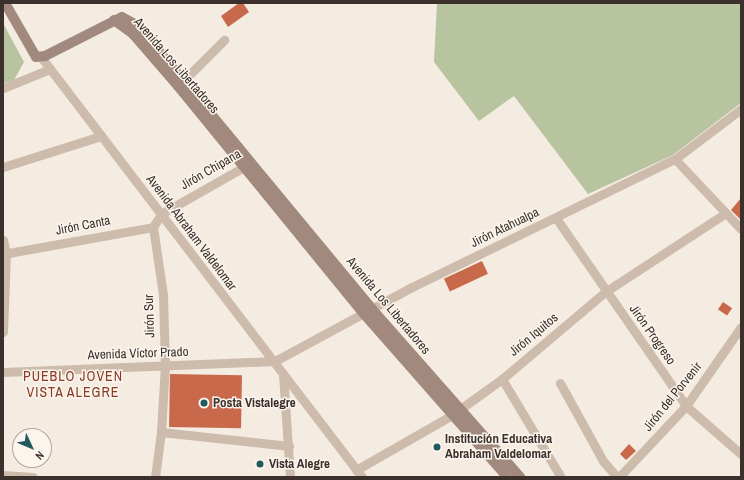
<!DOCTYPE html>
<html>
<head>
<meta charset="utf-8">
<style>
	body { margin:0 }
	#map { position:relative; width:744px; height:480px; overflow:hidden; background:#f4ebe1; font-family:"Archivo Narrow",sans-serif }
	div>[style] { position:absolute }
	.green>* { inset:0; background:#b8c4a0 }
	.building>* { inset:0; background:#c8694b; transform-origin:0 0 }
	.street>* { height:9px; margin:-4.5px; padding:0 4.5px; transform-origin:4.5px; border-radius:4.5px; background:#cdbbac }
	.secondary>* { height:10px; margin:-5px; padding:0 5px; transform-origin:5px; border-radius:5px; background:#a18a7d }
	.dots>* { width:11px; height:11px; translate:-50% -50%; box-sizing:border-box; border:2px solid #fbf5ee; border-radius:50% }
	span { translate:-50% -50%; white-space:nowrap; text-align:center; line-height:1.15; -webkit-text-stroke:3px #fbf5ee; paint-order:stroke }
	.street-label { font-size:13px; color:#3b302b }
	.poi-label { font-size:13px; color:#3b302b; font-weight:700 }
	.left { translate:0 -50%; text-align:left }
	.neighbourhood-label { font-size:14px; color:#8c3b22; letter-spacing:1px }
	.frame { position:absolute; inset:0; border:4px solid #3b302b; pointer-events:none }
	.north { position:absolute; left:12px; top:428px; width:40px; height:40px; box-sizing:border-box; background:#fbf5ee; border:1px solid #aea6a0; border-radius:50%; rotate:134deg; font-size:11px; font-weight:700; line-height:16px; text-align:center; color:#3b302b }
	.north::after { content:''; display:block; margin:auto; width:14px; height:18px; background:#1f5a5e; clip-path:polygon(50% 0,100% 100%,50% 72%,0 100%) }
</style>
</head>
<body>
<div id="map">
	<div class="green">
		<div style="clip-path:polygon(437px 3px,741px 3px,741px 103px,673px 155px,588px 194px,514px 96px,479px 121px,434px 62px)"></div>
		<div style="clip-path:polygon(3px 23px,24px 62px,14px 80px,3px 83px)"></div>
	</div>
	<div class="building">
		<div style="clip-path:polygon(239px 3px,243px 3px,249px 12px,228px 27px,221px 16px)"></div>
		<div style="clip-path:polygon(741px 198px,741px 220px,731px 210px)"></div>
		<div style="left:482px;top:261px;width:14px;height:42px;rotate:65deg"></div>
		<div style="left:723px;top:302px;width:11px;height:9px;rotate:34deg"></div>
		<div style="left:170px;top:374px;width:72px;height:53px;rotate:1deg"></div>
		<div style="clip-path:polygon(629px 444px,636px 451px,626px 460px,620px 454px)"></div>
	</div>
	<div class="street">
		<div style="left:41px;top:57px;width:529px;rotate:52.61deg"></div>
		<div style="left:179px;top:85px;width:64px;rotate:-45deg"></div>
		<div style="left:3px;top:88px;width:51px;rotate:-22deg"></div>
		<div style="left:675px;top:159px;width:96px;rotate:46.7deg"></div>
		<div style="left:3px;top:167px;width:103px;rotate:-17.6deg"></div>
		<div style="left:556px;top:218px;width:229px;rotate:55.3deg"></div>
		<div style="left:686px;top:406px;width:73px;rotate:41.1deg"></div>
		<div style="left:153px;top:227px;width:69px;rotate:81.6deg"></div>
		<div style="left:163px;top:295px;width:70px;rotate:88.4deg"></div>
		<div style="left:165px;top:365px;width:67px;rotate:93.4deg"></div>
		<div style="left:161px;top:432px;width:45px;rotate:97.6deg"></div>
		<div style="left:3px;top:240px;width:14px;rotate:78deg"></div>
		<div style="left:6px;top:254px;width:78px;rotate:92.2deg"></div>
		<div style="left:3px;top:254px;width:152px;rotate:-10.2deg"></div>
		<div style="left:153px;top:227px;width:15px;rotate:-58deg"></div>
		<div style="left:161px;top:214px;width:101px;rotate:-29.6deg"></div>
		<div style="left:3px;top:372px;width:272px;rotate:-2.3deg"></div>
		<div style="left:275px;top:361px;width:156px;rotate:-28.4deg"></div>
		<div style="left:412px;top:287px;width:292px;rotate:-26deg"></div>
		<div style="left:675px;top:159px;width:83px;rotate:-37.1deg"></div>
		<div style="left:283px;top:374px;width:103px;rotate:86.1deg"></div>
		<div style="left:502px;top:379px;width:114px;rotate:59deg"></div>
		<div style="left:560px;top:383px;width:89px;rotate:61.1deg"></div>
		<div style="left:603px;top:461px;width:21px;rotate:49deg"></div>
		<div style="left:161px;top:432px;width:129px;rotate:6.2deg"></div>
		<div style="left:356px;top:470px;width:111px;rotate:-29.8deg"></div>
		<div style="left:452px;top:415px;width:62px;rotate:-35.8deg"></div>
		<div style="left:502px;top:379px;width:135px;rotate:-40.2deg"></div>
		<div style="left:605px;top:292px;width:142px;rotate:-33.2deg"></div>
		<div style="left:3px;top:475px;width:30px;rotate:4deg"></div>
		<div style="left:619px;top:477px;width:98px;rotate:-46.7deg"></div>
		<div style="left:686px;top:406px;width:96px;rotate:-55.2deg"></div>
	</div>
	<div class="secondary">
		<div style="left:5px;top:3px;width:62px;rotate:60.1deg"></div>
		<div style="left:36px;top:57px;width:9px;rotate:-6deg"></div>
		<div style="left:45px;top:56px;width:86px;rotate:-26.9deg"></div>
		<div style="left:122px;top:17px;width:18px;rotate:29deg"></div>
		<div style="left:138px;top:26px;width:367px;rotate:50.4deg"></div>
		<div style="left:372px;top:309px;width:224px;rotate:48.6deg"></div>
		<div style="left:114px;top:20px;width:24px;rotate:36deg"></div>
		<div style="left:133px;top:34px;width:69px;rotate:49.1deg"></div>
		<div style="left:178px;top:86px;width:294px;rotate:50.8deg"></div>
		<div style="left:364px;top:314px;width:217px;rotate:48.7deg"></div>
	</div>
	<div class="dots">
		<div style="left:204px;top:403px;background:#1f5a5e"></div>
		<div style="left:437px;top:447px;background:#1f5a5e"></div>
		<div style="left:260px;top:464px;background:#1f5a5e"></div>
	</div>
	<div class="street-label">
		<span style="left:176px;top:66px;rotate:49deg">Avenida Los Libertadores</span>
		<span style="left:211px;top:170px;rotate:-30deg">Jirón Chipana</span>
		<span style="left:83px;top:226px;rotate:-11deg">Jirón Canta</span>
		<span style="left:505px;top:228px;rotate:-26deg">Jirón Atahualpa</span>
		<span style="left:191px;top:233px;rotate:53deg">Avenida Abraham Valdelomar</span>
		<span style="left:388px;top:306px;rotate:50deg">Avenida Los Libertadores</span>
		<span style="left:150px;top:316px;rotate:-92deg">Jirón Sur</span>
		<span style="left:534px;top:335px;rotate:-40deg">Jirón Iquitos</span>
		<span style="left:652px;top:335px;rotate:55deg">Jirón Progreso</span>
		<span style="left:138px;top:354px;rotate:-2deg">Avenida Víctor Prado</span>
		<span style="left:673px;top:397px;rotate:-51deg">Jirón del Porvenir</span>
	</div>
	<div class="poi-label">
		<span class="left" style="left:213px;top:403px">Posta Vistalegre</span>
		<span class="left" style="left:445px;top:447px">Institución Educativa<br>Abraham Valdelomar</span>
		<span class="left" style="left:269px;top:464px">Vista Alegre</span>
	</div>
	<div class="neighbourhood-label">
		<span style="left:73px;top:384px">PUEBLO JOVEN<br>VISTA ALEGRE</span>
	</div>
	<div class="frame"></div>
	<div class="north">N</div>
</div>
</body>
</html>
